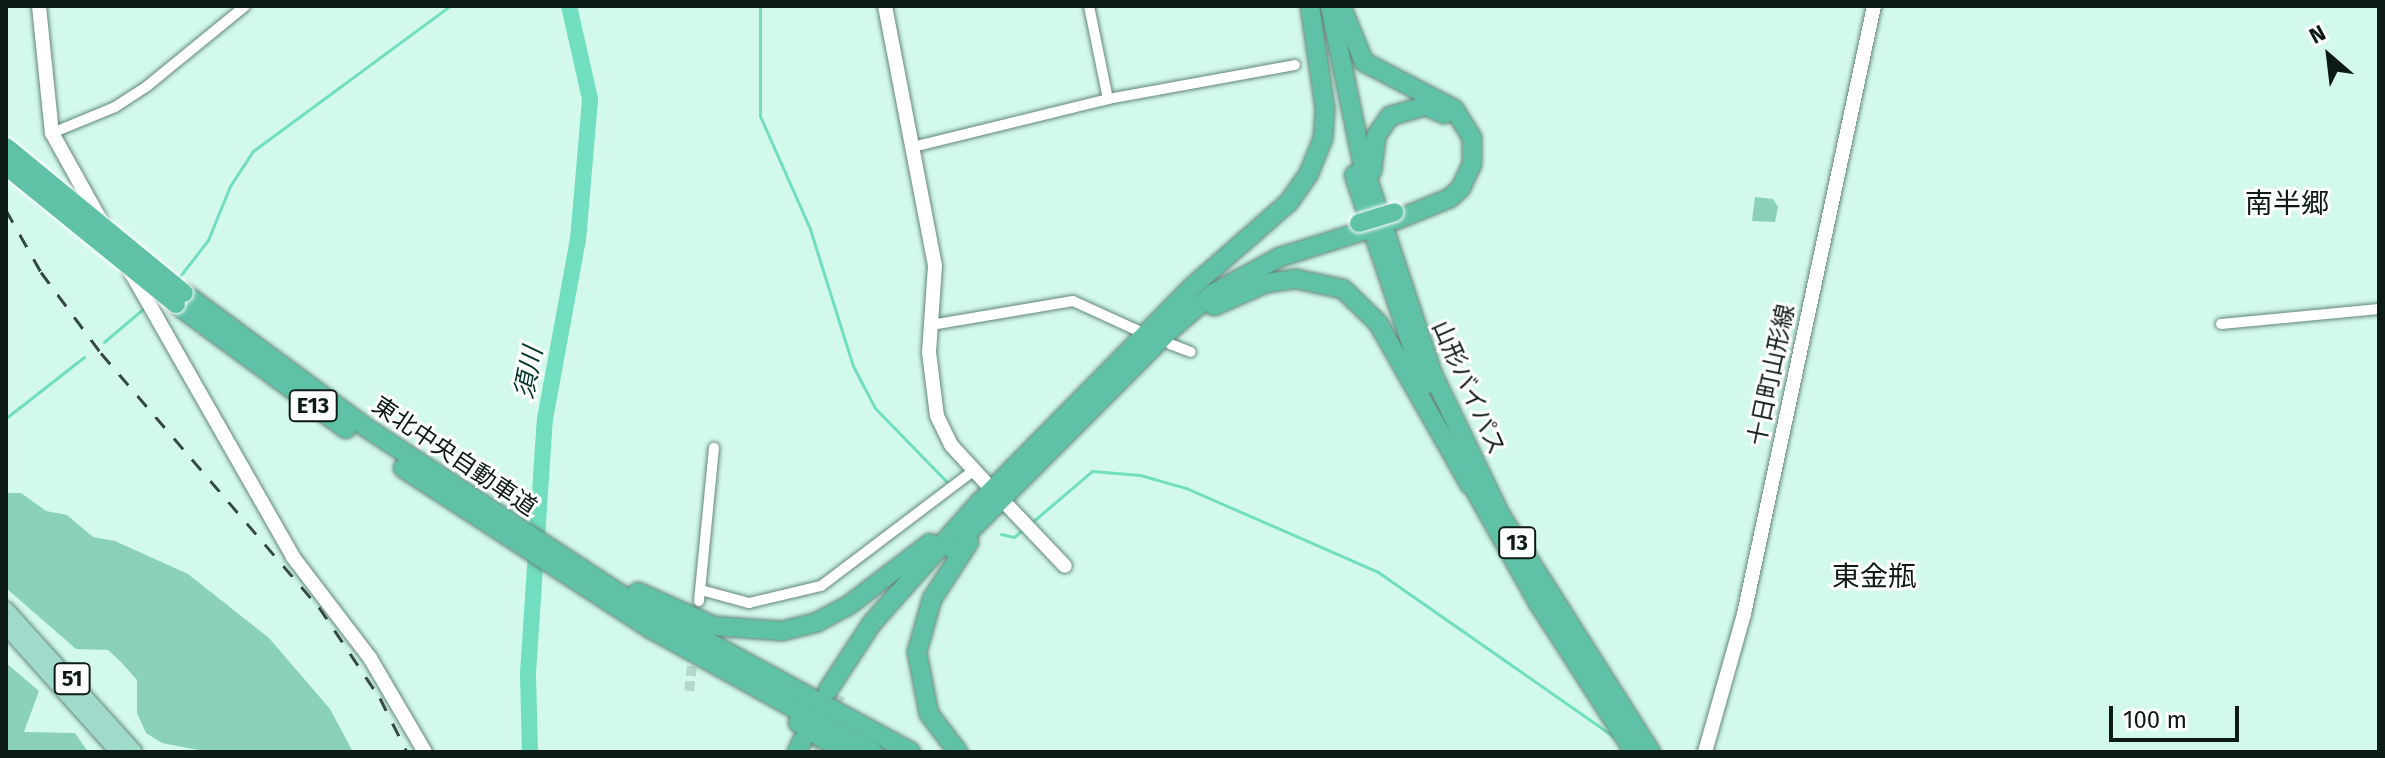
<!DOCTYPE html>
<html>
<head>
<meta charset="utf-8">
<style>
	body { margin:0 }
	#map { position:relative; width:2385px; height:758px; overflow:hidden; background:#d3f9ec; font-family:"Fira Sans","Noto Sans JP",sans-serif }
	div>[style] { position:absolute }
	.green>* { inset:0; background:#8ad0ba }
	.stream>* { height:3px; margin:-1.5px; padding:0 1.5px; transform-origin:1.5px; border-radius:1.5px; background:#71debf }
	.river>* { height:16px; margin:-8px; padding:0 8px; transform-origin:8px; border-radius:8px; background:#71debf }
	.street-tunnel>* { height:10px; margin-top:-5px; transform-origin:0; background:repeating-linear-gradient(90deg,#b5d8cc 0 10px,transparent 0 15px) }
	.highway-tunnel>* { height:18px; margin-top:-9px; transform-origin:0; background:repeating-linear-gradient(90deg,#b5d8cc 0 18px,transparent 0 27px) }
	.roads { filter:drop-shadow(0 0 2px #64867b) drop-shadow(0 0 2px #64867b) }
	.street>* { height:10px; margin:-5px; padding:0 5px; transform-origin:5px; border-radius:5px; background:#fff }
	.secondary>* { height:14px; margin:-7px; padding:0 7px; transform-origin:7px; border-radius:7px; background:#fff }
	.primary>* { height:16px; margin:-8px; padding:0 8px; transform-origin:8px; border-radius:8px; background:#9fdaca }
	.highway>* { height:18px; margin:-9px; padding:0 9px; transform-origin:9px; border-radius:9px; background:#5fc1a6 }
	.rail>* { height:3px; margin-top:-1.5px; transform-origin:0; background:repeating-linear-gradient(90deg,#354843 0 14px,transparent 0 28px) }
	.bridges { filter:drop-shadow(0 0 2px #fff) drop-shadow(0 0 2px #fff) }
	.highway-bridge>* { height:18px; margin:-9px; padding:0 9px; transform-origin:9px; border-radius:9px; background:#5fc1a6 }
	span { translate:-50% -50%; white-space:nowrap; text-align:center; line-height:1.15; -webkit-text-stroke:6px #fff; paint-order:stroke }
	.shield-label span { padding:2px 6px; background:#fff; border:2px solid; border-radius:6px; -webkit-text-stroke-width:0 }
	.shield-label { font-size:22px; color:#0d1b17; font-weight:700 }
	.street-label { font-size:24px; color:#0d1b17 }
	.water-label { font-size:26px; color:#01362a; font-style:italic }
	.quarter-label { font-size:28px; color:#0d1b17 }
	.frame { position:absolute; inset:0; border:8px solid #0d1b17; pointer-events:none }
	.north { position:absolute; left:2289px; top:16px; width:80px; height:80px; -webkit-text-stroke:6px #fff; paint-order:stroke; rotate:332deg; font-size:22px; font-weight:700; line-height:32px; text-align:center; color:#0d1b17 }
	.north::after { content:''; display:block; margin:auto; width:28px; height:36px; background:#0d1b17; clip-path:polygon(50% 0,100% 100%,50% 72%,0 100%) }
	.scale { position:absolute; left:2109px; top:706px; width:130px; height:36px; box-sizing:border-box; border:4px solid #0d1b17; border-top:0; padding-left:10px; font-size:24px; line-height:28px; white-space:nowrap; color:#0d1b17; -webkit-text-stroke:6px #fff; paint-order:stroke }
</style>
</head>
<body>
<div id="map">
	<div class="green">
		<div style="clip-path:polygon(1755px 197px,1773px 199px,1778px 207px,1775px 222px,1752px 221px)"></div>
		<div style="clip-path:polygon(6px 493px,21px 493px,46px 511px,67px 515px,93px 537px,115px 541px,188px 574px,269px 638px,330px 709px,353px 752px,203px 751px,162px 743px,146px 733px,137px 713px,137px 680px,121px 662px,108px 650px,76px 649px,6px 588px)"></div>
		<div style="clip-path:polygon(6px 663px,39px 691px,24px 732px,75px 733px,88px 752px,6px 752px)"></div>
	</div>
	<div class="stream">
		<div style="left:760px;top:6px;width:110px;rotate:90deg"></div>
		<div style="left:760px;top:116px;width:124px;rotate:66.1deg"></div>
		<div style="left:810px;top:229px;width:144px;rotate:72.6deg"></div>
		<div style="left:853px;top:366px;width:47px;rotate:62.4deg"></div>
		<div style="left:875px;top:408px;width:103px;rotate:45.8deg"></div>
		<div style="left:177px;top:280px;width:51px;rotate:-52.2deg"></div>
		<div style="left:208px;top:240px;width:58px;rotate:-67.8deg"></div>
		<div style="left:230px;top:186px;width:42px;rotate:-56.7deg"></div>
		<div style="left:253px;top:151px;width:245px;rotate:-36.4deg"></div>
		<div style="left:104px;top:342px;width:52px;rotate:-40.4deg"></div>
		<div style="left:6px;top:418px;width:99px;rotate:-38deg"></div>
		<div style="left:1031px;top:523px;width:80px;rotate:-40.4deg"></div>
		<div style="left:1092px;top:471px;width:48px;rotate:4.8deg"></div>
		<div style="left:1140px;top:475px;width:48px;rotate:15.8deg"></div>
		<div style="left:1186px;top:488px;width:210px;rotate:23.6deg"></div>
		<div style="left:1378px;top:572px;width:287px;rotate:34.9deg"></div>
		<div style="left:1001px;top:534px;width:13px;rotate:13deg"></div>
		<div style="left:1014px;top:537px;width:11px;rotate:-41deg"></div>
	</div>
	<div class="river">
		<div style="left:530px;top:752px;width:79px;rotate:-91.5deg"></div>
		<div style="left:528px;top:673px;width:255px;rotate:-86.2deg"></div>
		<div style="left:545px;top:419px;width:182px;rotate:-79.6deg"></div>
		<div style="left:578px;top:240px;width:142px;rotate:-85.1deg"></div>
		<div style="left:590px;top:99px;width:95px;rotate:-102.7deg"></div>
	</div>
	<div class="street-tunnel">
		<div style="left:689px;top:691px;width:42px;rotate:-83.2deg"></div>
	</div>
	<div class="highway-tunnel">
		<div style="left:809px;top:747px;width:60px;rotate:-62.2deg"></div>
	</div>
	<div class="roads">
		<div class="street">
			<div style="left:1089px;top:6px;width:95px;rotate:78.5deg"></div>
			<div style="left:52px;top:133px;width:68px;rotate:-22.4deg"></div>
			<div style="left:115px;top:107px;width:37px;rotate:-33deg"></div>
			<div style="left:146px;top:87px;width:128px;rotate:-39.3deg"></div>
			<div style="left:913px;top:147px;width:201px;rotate:-13.8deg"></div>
			<div style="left:1108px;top:99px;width:190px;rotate:-10.3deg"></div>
			<div style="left:2221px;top:324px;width:159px;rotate:-5.4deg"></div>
			<div style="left:931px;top:325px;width:144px;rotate:-9.6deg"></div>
			<div style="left:1073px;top:301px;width:75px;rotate:24.5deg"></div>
			<div style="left:1170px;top:344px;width:22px;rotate:21deg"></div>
			<div style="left:701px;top:590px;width:50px;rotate:15.2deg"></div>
			<div style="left:749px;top:603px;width:74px;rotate:-13.3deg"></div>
			<div style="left:821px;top:586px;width:191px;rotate:-37.1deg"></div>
			<div style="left:699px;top:601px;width:154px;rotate:-84.4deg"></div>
		</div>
		<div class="secondary">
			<div style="left:39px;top:6px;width:128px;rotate:84.2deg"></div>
			<div style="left:52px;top:133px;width:103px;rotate:60.9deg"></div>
			<div style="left:885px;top:6px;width:265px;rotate:79.1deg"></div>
			<div style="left:935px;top:266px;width:86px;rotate:94deg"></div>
			<div style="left:929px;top:352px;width:64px;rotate:82.9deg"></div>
			<div style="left:937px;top:416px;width:32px;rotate:64deg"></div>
			<div style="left:951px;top:445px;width:53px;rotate:47.3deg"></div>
			<div style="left:129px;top:269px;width:331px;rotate:60.3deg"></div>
			<div style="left:293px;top:557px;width:127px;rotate:52.7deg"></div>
			<div style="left:370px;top:658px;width:109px;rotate:59.7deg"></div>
			<div style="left:1009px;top:507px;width:81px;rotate:46.5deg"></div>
			<div style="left:1705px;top:752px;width:143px;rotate:-74.2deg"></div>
			<div style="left:1744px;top:614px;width:622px;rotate:-77.93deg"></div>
		</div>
		<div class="primary">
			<div style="left:6px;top:610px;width:191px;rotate:48deg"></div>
			<div style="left:6px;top:626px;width:169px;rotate:48.1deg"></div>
		</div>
		<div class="highway">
			<div style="left:1330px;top:6px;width:162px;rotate:78.3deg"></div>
			<div style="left:1363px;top:165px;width:221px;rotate:71.6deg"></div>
			<div style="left:1433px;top:375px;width:157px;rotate:64.3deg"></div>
			<div style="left:1501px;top:516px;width:280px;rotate:57.6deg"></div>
			<div style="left:1341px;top:6px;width:61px;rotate:67.7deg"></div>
			<div style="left:1364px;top:62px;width:102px;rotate:27.6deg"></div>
			<div style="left:1454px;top:109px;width:34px;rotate:58deg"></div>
			<div style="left:1472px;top:138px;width:26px;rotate:90deg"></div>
			<div style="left:1472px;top:164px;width:26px;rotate:115deg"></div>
			<div style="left:1461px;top:188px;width:15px;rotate:138deg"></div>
			<div style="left:1450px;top:198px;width:58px;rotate:157.8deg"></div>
			<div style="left:1372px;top:171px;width:35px;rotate:-83deg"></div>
			<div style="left:1376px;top:136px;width:24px;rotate:-55deg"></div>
			<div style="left:1390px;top:116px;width:37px;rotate:-16deg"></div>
			<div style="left:1426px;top:106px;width:20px;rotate:24deg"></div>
			<div style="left:1354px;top:175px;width:222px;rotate:71.3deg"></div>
			<div style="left:184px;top:293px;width:225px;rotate:36.5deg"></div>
			<div style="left:365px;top:427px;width:305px;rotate:33.2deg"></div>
			<div style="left:620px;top:594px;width:331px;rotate:28.5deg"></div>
			<div style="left:176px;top:304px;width:211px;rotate:36.3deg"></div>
			<div style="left:1214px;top:306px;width:57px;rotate:-23.9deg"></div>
			<div style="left:1266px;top:283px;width:30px;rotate:-8deg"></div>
			<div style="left:1296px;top:279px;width:48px;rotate:12deg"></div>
			<div style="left:1343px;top:289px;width:49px;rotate:44.2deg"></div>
			<div style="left:1378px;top:323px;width:186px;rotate:60.4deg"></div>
			<div style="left:403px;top:468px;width:296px;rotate:33deg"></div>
			<div style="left:651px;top:629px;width:254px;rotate:29deg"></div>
			<div style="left:1466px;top:474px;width:149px;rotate:60.7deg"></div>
			<div style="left:1539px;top:604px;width:176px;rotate:57.3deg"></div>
			<div style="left:952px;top:549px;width:305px;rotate:-45.1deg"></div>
			<div style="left:1167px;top:333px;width:60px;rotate:-40.9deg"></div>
			<div style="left:1212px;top:294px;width:77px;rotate:-28.6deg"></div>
			<div style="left:1280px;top:257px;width:87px;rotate:-17.4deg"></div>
			<div style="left:638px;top:592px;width:83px;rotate:24.1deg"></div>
			<div style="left:714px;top:626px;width:68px;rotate:4.2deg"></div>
			<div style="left:782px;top:631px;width:36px;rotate:-14deg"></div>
			<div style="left:817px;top:622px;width:36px;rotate:-28deg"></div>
			<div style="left:849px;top:605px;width:102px;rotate:-37.4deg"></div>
			<div style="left:828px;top:690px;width:80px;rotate:-56.7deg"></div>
			<div style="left:872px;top:623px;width:161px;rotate:-48.3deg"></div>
			<div style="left:979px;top:503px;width:303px;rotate:-45.4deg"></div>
			<div style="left:1192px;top:287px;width:129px;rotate:-41.2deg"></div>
			<div style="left:1289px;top:202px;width:35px;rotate:-55deg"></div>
			<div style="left:1309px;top:173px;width:38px;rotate:-68deg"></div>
			<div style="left:1323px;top:138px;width:29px;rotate:-86deg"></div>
			<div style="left:1325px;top:109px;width:104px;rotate:-98.3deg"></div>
			<div style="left:798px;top:723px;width:54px;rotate:32.8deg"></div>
			<div style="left:797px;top:752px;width:12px;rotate:-66deg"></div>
			<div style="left:958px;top:752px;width:48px;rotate:-127.3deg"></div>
			<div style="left:929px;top:714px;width:63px;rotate:-101deg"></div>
			<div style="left:917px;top:652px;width:55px;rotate:-74.2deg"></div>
			<div style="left:932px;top:599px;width:68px;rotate:-57deg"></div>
		</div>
	</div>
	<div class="rail">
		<div style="left:6px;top:210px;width:71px;rotate:60.6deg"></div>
		<div style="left:41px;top:272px;width:101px;rotate:53.5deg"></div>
		<div style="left:101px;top:353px;width:335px;rotate:49.4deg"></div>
		<div style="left:319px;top:607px;width:110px;rotate:56.2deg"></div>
		<div style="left:380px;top:698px;width:60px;rotate:63.4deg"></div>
	</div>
	<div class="bridges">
		<div class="highway-bridge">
			<div style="left:6px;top:147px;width:230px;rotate:39.4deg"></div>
			<div style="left:6px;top:166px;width:219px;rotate:39.1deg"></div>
			<div style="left:1359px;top:223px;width:37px;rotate:-17deg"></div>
		</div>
	</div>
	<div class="shield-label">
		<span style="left:313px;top:406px">E13</span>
		<span style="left:1517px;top:543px">13</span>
		<span style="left:72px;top:679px">51</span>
	</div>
	<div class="street-label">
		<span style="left:1772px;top:375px;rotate:-78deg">十日町山形線</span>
		<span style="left:1468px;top:388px;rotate:66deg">山形バイパス</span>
		<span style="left:454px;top:457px;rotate:34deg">東北中央自動車道</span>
	</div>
	<div class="water-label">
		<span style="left:529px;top:373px;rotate:-79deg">須川</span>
	</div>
	<div class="quarter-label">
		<span style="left:2287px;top:204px">南半郷</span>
		<span style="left:1874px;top:577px">東金瓶</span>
	</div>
	<div class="frame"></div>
	<div class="north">N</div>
	<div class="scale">100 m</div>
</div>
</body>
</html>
